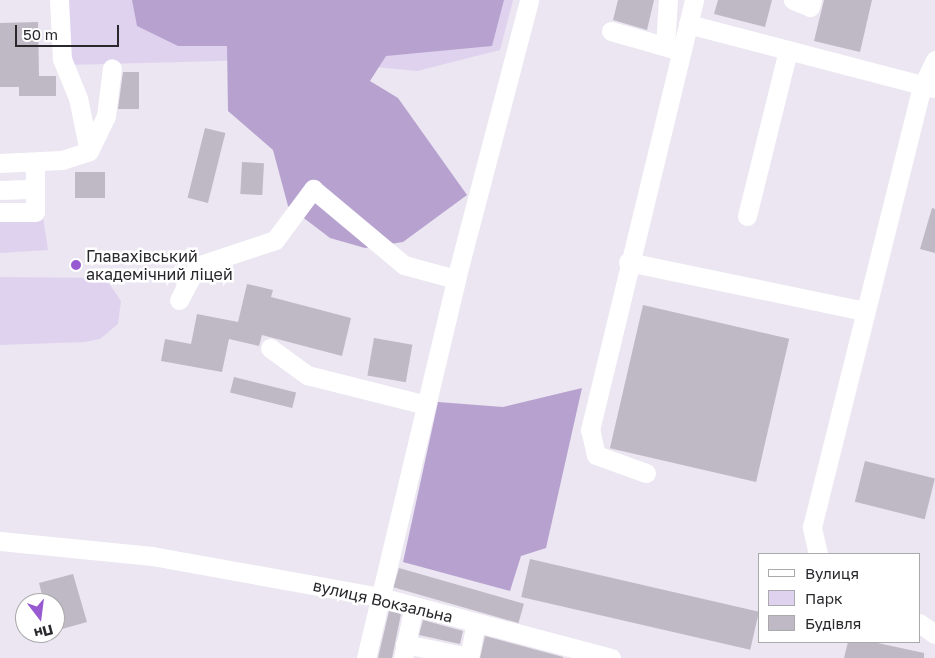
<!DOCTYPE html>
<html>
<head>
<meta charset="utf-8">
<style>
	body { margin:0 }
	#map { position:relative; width:935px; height:658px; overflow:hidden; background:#ebe6f1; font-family:"Golos Text",sans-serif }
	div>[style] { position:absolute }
	.green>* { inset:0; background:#dfd2ef }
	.forest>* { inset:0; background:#b7a2cf }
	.building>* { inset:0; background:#beb9c4; transform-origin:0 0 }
	.minor>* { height:19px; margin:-9.5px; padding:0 9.5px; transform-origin:9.5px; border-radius:9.5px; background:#fff }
	.dots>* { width:14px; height:14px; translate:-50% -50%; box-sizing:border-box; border:2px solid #fff; border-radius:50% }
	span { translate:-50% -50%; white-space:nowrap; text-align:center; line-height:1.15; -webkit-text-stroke:5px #fff; paint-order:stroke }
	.poi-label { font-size:16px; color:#2a282c }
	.left { translate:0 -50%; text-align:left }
	.street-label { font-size:16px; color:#2a282c }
	.legend { position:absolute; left:758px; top:553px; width:162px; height:90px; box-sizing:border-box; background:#fff; border:1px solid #aaa9ab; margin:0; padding:6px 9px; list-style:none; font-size:15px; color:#2a282c }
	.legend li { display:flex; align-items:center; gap:10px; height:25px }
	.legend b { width:25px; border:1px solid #aaa9ab }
	.north { position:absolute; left:15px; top:593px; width:50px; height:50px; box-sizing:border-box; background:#fff; border:1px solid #aaa9ab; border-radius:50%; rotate:165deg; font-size:14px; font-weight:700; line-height:20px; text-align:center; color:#2a282c }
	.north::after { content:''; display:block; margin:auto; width:18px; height:22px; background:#985ad0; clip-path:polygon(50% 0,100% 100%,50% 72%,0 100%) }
	.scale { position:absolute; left:15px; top:25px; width:104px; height:22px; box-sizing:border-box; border:2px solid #2a282c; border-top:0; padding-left:6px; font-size:15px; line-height:18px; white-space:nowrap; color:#2a282c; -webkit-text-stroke:4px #fff; paint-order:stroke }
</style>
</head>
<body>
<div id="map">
	<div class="green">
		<div style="clip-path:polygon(66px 0,513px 0,500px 50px,417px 71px,290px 59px,68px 65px)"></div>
		<div style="clip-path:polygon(0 217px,43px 217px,48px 250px,0 253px)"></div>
		<div style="clip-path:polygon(0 277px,97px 278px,108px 282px,121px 301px,118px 324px,100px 339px,85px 342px,0 345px)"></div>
	</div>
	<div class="forest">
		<div style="clip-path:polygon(132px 0,504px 0,492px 46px,386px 56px,370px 81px,398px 98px,467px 195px,403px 242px,365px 248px,330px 238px,288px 206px,273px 150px,228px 111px,227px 46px,178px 46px,137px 26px)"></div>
		<div style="clip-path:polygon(582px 388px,546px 548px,521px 556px,510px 591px,403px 562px,438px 402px,503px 407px)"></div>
	</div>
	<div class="building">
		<div style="clip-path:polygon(618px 0,654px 0,647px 30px,613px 20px)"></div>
		<div style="clip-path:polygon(718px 0,772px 0,765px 27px,714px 14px)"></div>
		<div style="clip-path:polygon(824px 0,872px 0,860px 52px,814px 41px)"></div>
		<div style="clip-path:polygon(38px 22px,39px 76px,56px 76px,56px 96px,19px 96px,19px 87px,0 87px,0 23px)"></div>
		<div style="clip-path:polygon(123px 72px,139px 72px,139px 109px,118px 109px)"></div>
		<div style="left:205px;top:128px;width:21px;height:72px;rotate:14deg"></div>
		<div style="left:242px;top:162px;width:22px;height:32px;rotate:3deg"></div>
		<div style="left:105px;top:172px;width:26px;height:30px;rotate:90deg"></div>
		<div style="clip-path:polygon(932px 208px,935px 209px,935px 253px,920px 249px)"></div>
		<div style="clip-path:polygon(247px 284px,273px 290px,271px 297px,351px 318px,342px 356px,262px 335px,259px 346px,229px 339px,222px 372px,161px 361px,165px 339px,191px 344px,197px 314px,238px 322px)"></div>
		<div style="left:643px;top:305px;width:150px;height:147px;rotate:13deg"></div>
		<div style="left:374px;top:338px;width:39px;height:38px;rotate:10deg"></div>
		<div style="left:234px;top:377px;width:64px;height:16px;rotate:14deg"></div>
		<div style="left:865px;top:461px;width:72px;height:42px;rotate:14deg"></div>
		<div style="left:530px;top:559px;width:235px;height:39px;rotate:13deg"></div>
		<div style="left:399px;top:568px;width:130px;height:20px;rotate:16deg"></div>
		<div style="clip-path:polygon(73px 574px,87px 622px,55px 631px,55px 603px,44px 603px,39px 583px)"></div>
		<div style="clip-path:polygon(389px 611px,401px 614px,392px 658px,378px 658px)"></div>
		<div style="clip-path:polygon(423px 620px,463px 631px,460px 644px,419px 635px)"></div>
		<div style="clip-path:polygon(485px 636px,563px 657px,563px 658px,480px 658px)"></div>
		<div style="clip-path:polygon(848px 642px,873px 642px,924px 653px,924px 658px,844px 658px)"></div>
	</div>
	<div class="minor">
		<div style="left:793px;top:0;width:18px;rotate:22deg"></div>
		<div style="left:810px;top:7px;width:7px;rotate:-74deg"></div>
		<div style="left:688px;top:24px;width:254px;rotate:14.6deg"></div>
		<div style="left:611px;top:31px;width:73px;rotate:15.9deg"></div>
		<div style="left:665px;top:46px;width:46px;rotate:-86.3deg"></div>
		<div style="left:89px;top:151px;width:39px;rotate:-64deg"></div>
		<div style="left:106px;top:116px;width:48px;rotate:-82.9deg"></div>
		<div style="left:0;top:163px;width:62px;rotate:-2.8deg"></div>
		<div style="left:62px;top:160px;width:28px;rotate:-18deg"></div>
		<div style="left:89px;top:151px;width:54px;rotate:-101.7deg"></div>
		<div style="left:78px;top:98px;width:42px;rotate:-112.3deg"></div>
		<div style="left:62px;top:59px;width:59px;rotate:-92.9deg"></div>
		<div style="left:0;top:190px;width:35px;rotate:-2deg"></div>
		<div style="left:0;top:212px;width:35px"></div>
		<div style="left:35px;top:212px;width:50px;rotate:-90deg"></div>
		<div style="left:747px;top:216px;width:171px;rotate:-76.1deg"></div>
		<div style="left:628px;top:262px;width:242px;rotate:11.7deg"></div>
		<div style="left:179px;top:300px;width:38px;rotate:-62deg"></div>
		<div style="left:197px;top:266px;width:82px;rotate:-18.4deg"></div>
		<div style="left:275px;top:240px;width:64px;rotate:-53.3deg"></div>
		<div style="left:313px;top:189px;width:119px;rotate:39.9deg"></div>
		<div style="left:404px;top:265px;width:54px;rotate:15.1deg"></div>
		<div style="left:270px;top:348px;width:46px;rotate:36.1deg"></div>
		<div style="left:307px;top:375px;width:123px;rotate:14.1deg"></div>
		<div style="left:646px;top:473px;width:53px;rotate:-160.2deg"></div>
		<div style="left:596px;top:455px;width:26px;rotate:-103deg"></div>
		<div style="left:590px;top:430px;width:442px;rotate:-76.4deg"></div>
		<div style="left:0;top:541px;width:153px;rotate:5.6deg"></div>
		<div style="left:152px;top:556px;width:232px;rotate:10.2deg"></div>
		<div style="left:380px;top:597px;width:239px;rotate:14.8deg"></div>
		<div style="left:818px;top:554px;width:28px;rotate:-103deg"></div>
		<div style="left:812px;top:527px;width:454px;rotate:-76deg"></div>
		<div style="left:922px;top:87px;width:30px;rotate:-64deg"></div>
		<div style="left:919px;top:623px;width:19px;rotate:35deg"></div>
		<div style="left:405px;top:644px;width:65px;rotate:11.5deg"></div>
		<div style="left:366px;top:658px;width:390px;rotate:-76.6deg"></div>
		<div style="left:456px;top:279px;width:288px;rotate:-75.3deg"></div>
		<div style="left:403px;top:658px;width:53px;rotate:-78.1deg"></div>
		<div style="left:469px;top:658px;width:36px;rotate:-79deg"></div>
	</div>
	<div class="dots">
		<div style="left:76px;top:265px;background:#985ad0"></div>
	</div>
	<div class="poi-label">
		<span class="left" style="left:86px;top:265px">Главахівський<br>академічний ліцей</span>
	</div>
	<div class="street-label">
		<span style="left:383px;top:601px;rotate:13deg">вулиця Вокзальна</span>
	</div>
	<ul class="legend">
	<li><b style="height:6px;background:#fff"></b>Вулиця</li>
	<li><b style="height:14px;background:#dfd2ef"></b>Парк</li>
	<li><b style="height:14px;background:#beb9c4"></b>Будівля</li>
	</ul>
	<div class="north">Пн</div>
	<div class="scale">50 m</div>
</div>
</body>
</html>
